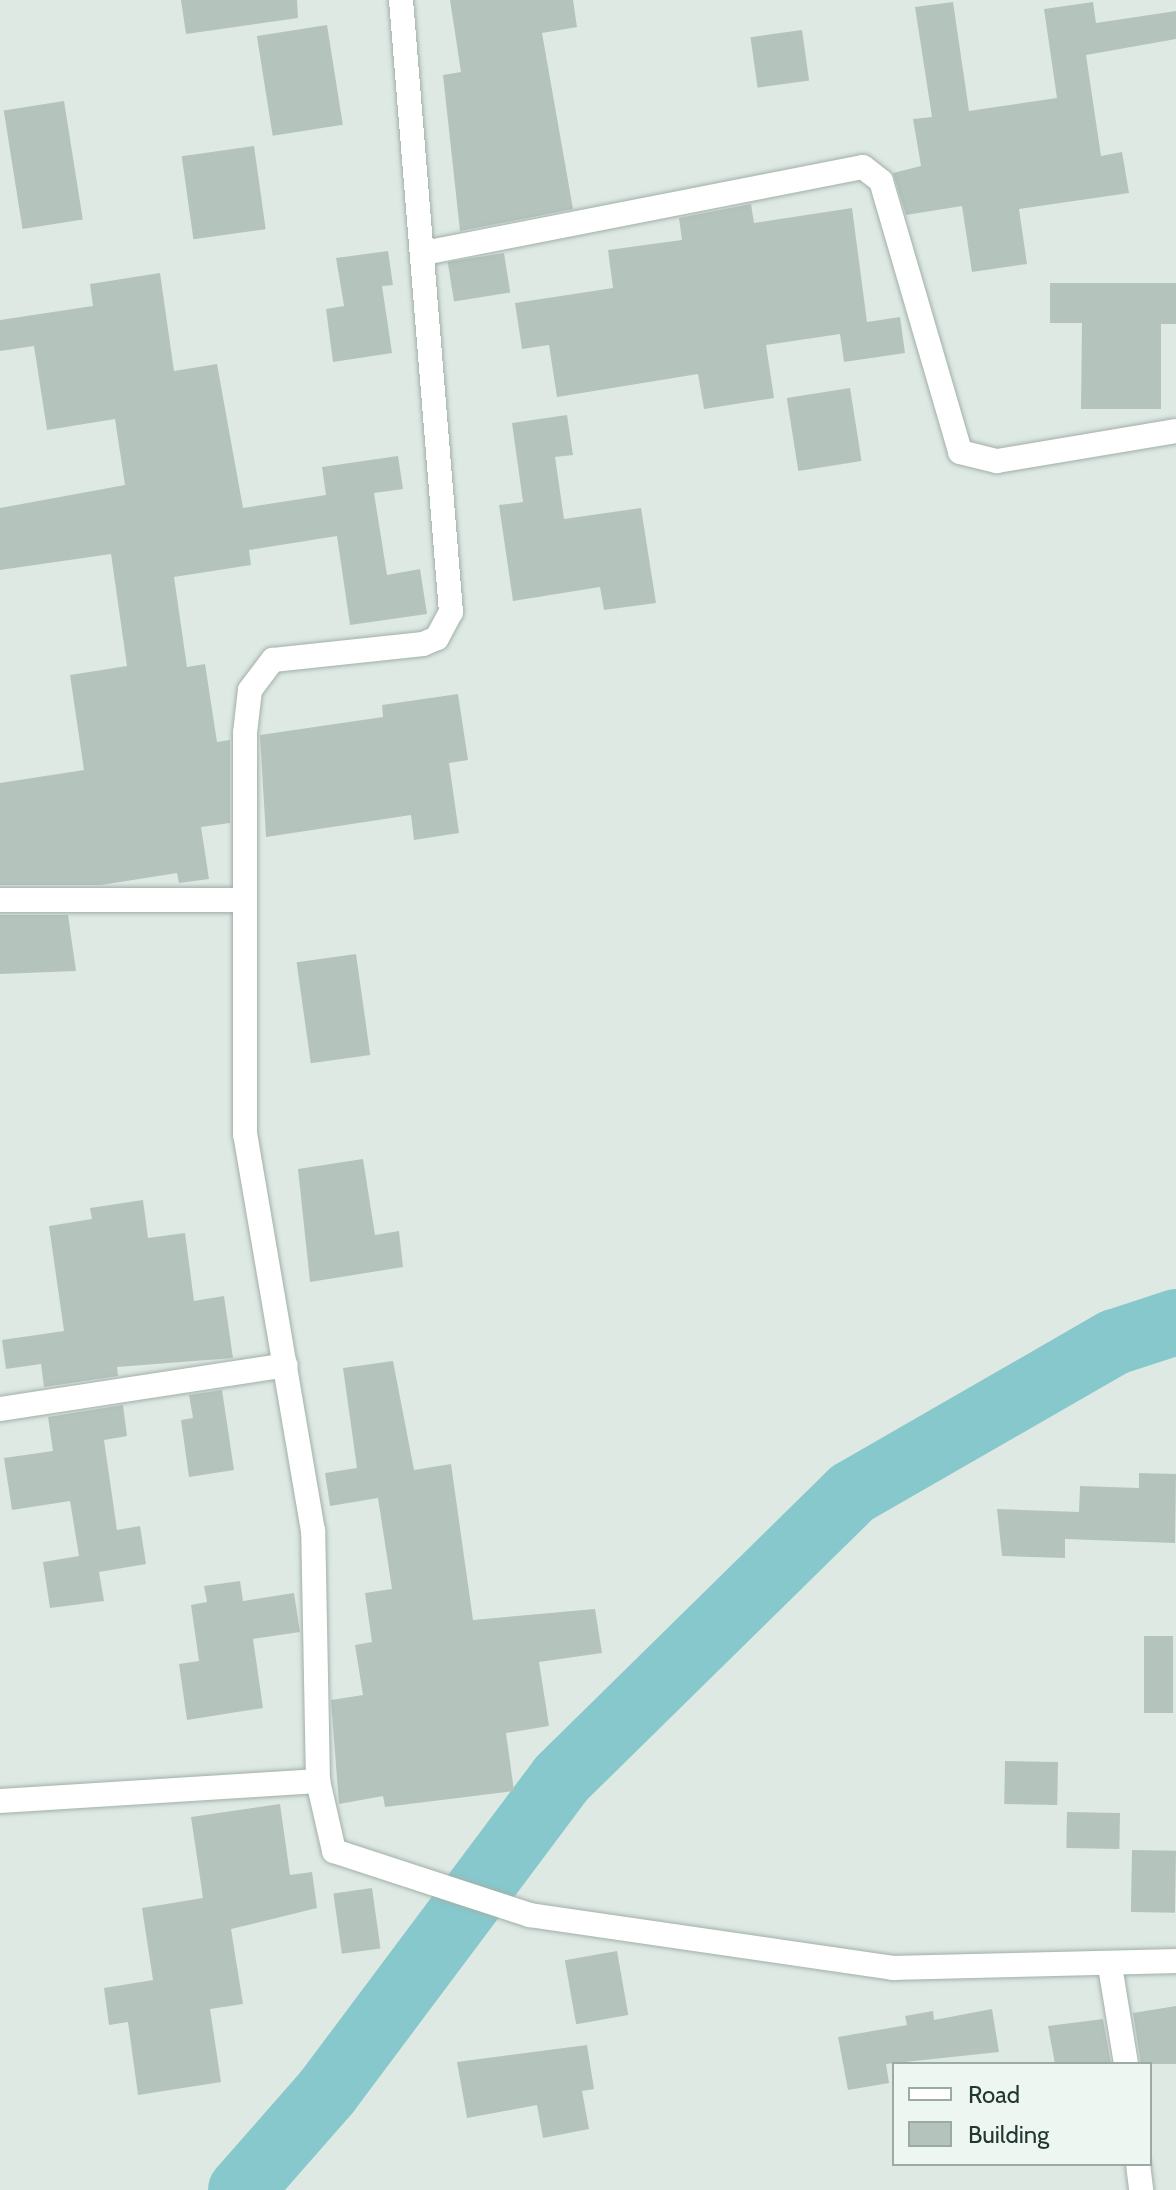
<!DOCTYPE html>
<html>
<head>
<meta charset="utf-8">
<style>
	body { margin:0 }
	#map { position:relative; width:1176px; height:2190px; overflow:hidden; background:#dee9e3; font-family:Cabin,sans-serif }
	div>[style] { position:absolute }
	.river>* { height:66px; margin:-33px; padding:0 33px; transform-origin:33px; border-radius:33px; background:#87c8cd }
	.building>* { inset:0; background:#b4c4bc; transform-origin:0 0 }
	.roads { filter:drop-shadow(0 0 2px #a1b0aa) drop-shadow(0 0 2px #a1b0aa) }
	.minor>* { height:24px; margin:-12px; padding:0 12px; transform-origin:12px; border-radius:12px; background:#fff }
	span { translate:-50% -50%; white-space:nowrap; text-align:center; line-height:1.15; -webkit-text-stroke:7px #eef6f2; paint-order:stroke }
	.legend { position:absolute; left:892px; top:2062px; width:260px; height:104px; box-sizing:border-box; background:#eef6f2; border:2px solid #9caaa4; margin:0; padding:10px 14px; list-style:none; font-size:24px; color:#203830 }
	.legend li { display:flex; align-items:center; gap:16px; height:40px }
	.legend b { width:40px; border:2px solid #9caaa4 }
</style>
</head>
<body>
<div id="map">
	<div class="river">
		<div style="left:241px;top:2190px;width:130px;rotate:-48.7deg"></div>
		<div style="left:327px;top:2092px;width:391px;rotate:-53.2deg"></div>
		<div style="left:561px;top:1779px;width:408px;rotate:-44.5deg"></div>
		<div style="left:852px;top:1493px;width:303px;rotate:-29.9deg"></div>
		<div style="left:1115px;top:1342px;width:64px;rotate:-18.2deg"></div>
	</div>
	<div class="building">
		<div style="clip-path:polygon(181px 0,297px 0,298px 18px,186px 34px)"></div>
		<div style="clip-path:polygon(450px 0,573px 0,577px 27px,542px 33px,573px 209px,460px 231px,443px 75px,461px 72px)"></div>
		<div style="clip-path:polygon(953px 2px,969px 111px,1057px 98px,1044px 9px,1093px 2px,1096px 23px,1176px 11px,1176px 39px,1086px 55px,1101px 156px,1122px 152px,1129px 193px,1019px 209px,1027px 264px,972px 272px,962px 206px,906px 215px,893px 173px,921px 166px,913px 119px,932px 117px,915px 7px)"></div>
		<div style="left:327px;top:25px;width:101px;height:71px;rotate:81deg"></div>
		<div style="left:802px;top:30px;width:51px;height:52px;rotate:82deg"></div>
		<div style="left:64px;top:101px;width:120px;height:61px;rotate:81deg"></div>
		<div style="left:254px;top:146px;width:84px;height:73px;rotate:82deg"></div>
		<div style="clip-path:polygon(751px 204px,754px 223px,852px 208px,867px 322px,900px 317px,905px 353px,844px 362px,840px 334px,766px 345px,774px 398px,704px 409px,698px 374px,557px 397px,549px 345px,522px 349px,515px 303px,613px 288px,608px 250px,682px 240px,679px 218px)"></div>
		<div style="clip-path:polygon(388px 251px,393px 285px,382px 286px,392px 353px,333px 362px,326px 309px,344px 306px,336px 258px)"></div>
		<div style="left:504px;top:253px;width:40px;height:57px;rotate:81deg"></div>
		<div style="clip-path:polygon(160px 273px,174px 371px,217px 364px,243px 508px,326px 495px,322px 467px,398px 456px,403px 489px,374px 493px,387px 575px,420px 569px,427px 614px,350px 625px,337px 536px,249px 550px,251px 565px,174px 577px,187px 667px,205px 664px,217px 742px,230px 740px,230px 823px,201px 827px,209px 879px,179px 883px,177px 873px,101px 885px,0 885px,0 783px,84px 770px,70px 675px,127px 666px,111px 554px,0 570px,0 508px,125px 485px,115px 419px,47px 430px,34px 346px,0 351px,0 320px,93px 306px,90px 284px)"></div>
		<div style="clip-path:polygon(1050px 283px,1176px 283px,1176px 324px,1161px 324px,1161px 409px,1081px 409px,1082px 323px,1050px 323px)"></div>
		<div style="left:850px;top:388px;width:74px;height:64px;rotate:81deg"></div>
		<div style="clip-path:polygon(567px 415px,573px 455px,555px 457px,564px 519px,641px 508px,656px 603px,604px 610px,600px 587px,513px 601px,499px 505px,523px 502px,512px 423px)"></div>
		<div style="clip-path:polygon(458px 694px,468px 760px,449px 763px,459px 833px,414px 840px,411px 815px,266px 837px,260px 735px,383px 717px,382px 705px)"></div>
		<div style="clip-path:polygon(0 915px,68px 915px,76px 971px,0 974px)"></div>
		<div style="left:356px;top:954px;width:102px;height:60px;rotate:82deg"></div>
		<div style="clip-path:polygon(363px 1159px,375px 1235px,399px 1231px,403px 1267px,310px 1282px,298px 1169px)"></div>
		<div style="clip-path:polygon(143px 1200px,148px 1238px,185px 1233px,194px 1301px,224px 1296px,233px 1358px,117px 1367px,118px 1376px,44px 1387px,41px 1364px,6px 1369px,2px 1340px,64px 1331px,49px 1226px,92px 1219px,90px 1208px)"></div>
		<div style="clip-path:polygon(393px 1361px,414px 1470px,451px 1464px,473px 1620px,595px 1609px,602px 1653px,539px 1662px,549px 1726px,506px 1733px,514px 1791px,385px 1807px,383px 1796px,339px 1804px,331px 1700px,363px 1695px,355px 1645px,372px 1642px,365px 1593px,392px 1589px,378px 1498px,330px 1506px,325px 1473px,357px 1468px,343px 1368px)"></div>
		<div style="clip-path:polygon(222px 1390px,234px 1470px,189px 1477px,181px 1420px,193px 1418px,189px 1395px)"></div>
		<div style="clip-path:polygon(123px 1405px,127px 1436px,104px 1440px,117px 1530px,140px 1526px,146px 1564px,99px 1572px,104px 1601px,50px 1608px,43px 1562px,79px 1556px,70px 1501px,12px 1510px,4px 1458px,53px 1451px,48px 1417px)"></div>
		<div style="clip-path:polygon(1139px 1473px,1176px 1474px,1175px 1543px,1065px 1539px,1065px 1558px,1002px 1556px,997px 1509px,1079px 1512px,1080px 1486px,1139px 1488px)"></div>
		<div style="clip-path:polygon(240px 1581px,243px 1601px,294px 1593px,300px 1632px,253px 1639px,263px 1708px,187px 1720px,179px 1664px,199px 1661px,191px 1605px,207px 1602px,204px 1586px)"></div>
		<div style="left:1144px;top:1636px;width:29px;height:77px"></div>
		<div style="left:1005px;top:1761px;width:53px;height:43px;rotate:1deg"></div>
		<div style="clip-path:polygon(280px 1804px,290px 1875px,312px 1872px,317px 1908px,231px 1929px,243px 2004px,210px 2009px,221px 2082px,138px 2095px,128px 2022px,109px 2025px,104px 1988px,153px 1980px,142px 1908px,203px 1898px,191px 1817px)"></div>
		<div style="left:1067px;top:1812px;width:53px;height:36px;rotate:1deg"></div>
		<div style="left:1132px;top:1850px;width:44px;height:62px;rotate:1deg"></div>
		<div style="left:372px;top:1888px;width:61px;height:39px;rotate:82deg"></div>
		<div style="left:617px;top:1951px;width:65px;height:53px;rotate:80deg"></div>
		<div style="clip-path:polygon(1176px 2006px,1176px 2064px,1141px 2064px,1133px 2013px)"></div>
		<div style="clip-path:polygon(992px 2009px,999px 2052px,886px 2064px,889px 2083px,848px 2090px,838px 2037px,907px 2025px,905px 2016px,933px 2011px,934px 2020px)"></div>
		<div style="clip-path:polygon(1103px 2019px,1111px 2064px,1055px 2064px,1048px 2026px)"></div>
		<div style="clip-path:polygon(587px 2045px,594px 2089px,582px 2091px,589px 2129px,543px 2138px,537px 2105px,467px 2118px,457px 2062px)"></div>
	</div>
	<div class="roads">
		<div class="minor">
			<div style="left:424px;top:253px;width:447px;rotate:-11.1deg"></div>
			<div style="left:863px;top:167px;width:23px;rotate:38deg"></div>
			<div style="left:881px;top:181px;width:282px;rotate:73.7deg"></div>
			<div style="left:960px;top:452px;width:38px;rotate:14deg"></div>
			<div style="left:997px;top:461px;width:181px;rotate:-9.5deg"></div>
			<div style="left:0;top:900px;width:241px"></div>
			<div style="left:0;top:1409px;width:289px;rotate:-8.7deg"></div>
			<div style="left:318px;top:1781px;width:250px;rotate:-91.1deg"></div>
			<div style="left:313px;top:1531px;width:402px;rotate:-99.7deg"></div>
			<div style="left:245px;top:1135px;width:402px;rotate:-90deg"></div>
			<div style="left:245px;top:733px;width:43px;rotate:-83.4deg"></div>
			<div style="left:250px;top:690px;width:38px;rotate:-53deg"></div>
			<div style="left:273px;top:660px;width:151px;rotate:-6.1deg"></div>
			<div style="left:423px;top:644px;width:15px;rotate:-23deg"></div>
			<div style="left:437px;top:638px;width:30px;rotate:-62deg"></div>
			<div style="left:451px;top:612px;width:614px;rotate:-94.67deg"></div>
			<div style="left:0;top:1801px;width:319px;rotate:-3.6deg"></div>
			<div style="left:318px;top:1781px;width:72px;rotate:77.1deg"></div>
			<div style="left:334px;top:1851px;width:206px;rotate:18.1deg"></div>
			<div style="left:530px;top:1915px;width:367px;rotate:8.3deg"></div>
			<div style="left:893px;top:1968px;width:283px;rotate:-1.4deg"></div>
			<div style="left:1110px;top:1966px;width:99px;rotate:80.7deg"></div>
			<div style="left:1138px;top:2164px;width:26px;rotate:83deg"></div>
		</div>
	</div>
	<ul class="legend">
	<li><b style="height:10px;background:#fff"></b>Road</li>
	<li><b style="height:22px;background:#b4c4bc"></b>Building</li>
	</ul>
</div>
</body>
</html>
